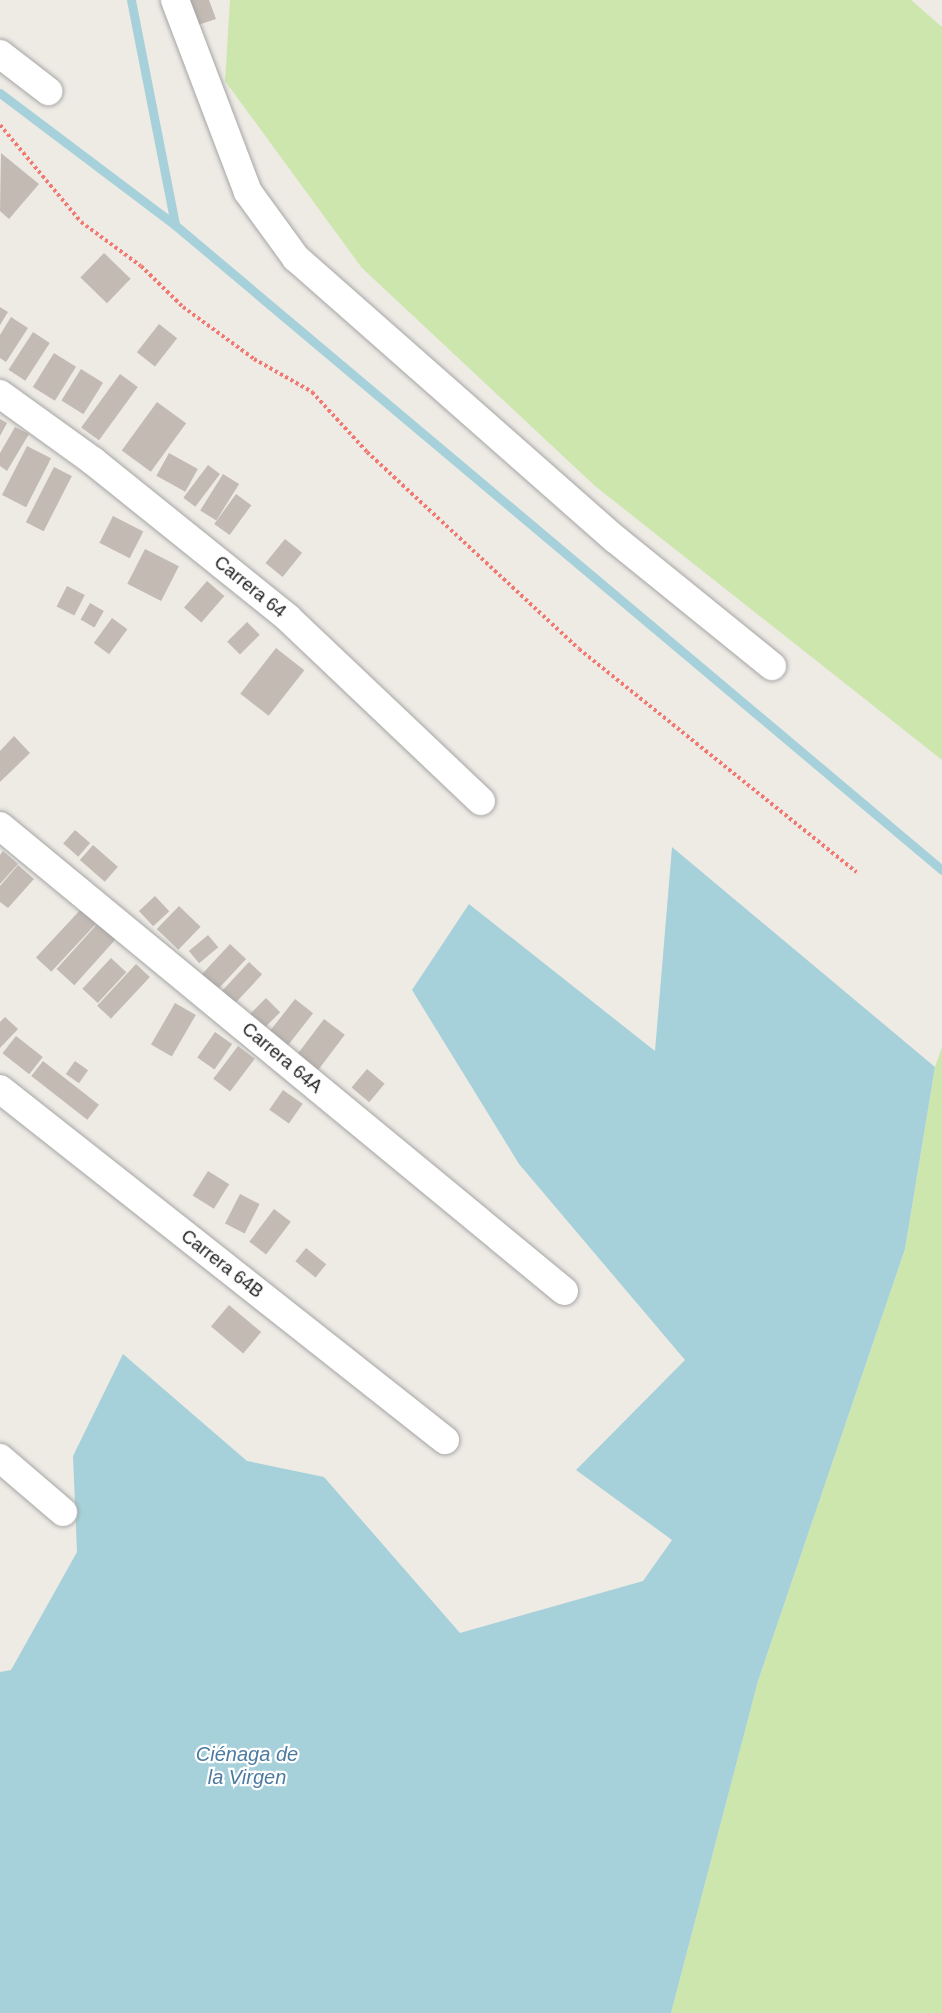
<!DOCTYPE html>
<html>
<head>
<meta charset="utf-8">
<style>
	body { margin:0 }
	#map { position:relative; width:942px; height:2013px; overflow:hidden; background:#eeebe5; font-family:Arial,sans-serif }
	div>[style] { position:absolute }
	.grass>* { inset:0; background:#cce6ad }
	.water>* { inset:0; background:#a7d1da }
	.stream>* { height:9px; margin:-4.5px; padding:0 4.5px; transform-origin:4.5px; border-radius:4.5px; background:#a7d1da }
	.building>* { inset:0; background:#c3bab4; transform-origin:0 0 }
	.path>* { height:4px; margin-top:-2px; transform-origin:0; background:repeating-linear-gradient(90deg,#f27972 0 3px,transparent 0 6px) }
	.roads { filter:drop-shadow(0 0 2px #a5a5a5) drop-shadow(0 0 2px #a5a5a5) }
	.minor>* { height:28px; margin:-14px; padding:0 14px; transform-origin:14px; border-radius:14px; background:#fff }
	span { translate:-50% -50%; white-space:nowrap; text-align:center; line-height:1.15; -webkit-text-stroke:4.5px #fff; paint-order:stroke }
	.street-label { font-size:18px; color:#1e1e1e }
	.water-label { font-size:20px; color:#4c7aa0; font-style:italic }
</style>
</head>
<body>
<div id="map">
	<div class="grass">
		<div style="clip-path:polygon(230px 0,911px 0,942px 27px,942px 760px,595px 486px,362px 268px,225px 81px)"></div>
		<div style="clip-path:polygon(942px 1047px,942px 2013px,671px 2013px,758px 1681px,905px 1249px,935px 1067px)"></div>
	</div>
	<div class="water">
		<div style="clip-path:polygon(672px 847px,935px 1067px,905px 1249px,758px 1681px,671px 2013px,0 2013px,0 1672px,11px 1670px,77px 1552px,73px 1456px,123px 1354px,247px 1461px,324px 1477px,460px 1633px,643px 1581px,672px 1540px,576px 1470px,685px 1360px,519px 1164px,412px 990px,469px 904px,655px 1051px)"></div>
	</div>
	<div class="stream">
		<div style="left:131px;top:0;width:229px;rotate:78.9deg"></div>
		<div style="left:0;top:93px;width:219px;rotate:37deg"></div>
		<div style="left:175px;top:225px;width:1002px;rotate:40.06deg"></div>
	</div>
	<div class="building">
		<div style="clip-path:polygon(183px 0,209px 0,216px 19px,192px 27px)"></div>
		<div style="clip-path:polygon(1px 153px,39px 184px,9px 219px,0 211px)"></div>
		<div style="left:104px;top:253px;width:37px;height:34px;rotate:44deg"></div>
		<div style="clip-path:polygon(0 307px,8px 312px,0 325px)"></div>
		<div style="clip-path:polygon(11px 317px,28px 328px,6px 362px,0 358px,0 335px)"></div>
		<div style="left:159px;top:324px;width:23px;height:36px;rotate:38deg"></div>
		<div style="left:33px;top:332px;width:20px;height:45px;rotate:33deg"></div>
		<div style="left:54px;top:353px;width:26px;height:40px;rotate:32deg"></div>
		<div style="left:81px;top:369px;width:26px;height:37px;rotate:32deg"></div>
		<div style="left:120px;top:374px;width:22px;height:66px;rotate:36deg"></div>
		<div style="left:157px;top:402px;width:36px;height:60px;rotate:36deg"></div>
		<div style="clip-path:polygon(0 419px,7px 423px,0 436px)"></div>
		<div style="clip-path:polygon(15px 427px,29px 434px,7px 471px,0 466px,0 453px)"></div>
		<div style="left:27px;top:446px;width:27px;height:55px;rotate:27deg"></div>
		<div style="left:169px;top:453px;width:33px;height:26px;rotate:29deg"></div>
		<div style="left:208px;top:465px;width:15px;height:41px;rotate:37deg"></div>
		<div style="left:54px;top:467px;width:20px;height:62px;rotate:27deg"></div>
		<div style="left:223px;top:474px;width:19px;height:43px;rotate:32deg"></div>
		<div style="left:236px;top:494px;width:19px;height:37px;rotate:36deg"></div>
		<div style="left:113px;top:516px;width:34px;height:30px;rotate:27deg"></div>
		<div style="left:285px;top:539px;width:22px;height:31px;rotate:39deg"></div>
		<div style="left:145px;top:549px;width:38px;height:39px;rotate:27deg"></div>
		<div style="left:207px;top:581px;width:23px;height:35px;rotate:41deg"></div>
		<div style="left:67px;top:586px;width:20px;height:23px;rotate:27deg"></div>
		<div style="left:90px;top:603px;width:16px;height:19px;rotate:30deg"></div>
		<div style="left:112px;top:618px;width:19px;height:31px;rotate:36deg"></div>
		<div style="left:247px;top:622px;width:18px;height:28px;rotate:45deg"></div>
		<div style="left:276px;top:648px;width:36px;height:58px;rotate:38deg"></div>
		<div style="clip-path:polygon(14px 736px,30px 753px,0 782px,0 751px)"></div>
		<div style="left:75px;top:830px;width:20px;height:18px;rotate:41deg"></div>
		<div style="left:93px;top:845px;width:33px;height:20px;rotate:41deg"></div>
		<div style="clip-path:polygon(3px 851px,18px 864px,0 884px,0 855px)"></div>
		<div style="clip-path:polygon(18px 865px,34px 879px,8px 908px,0 902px,0 886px)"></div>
		<div style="left:155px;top:896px;width:21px;height:22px;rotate:47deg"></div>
		<div style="left:179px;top:906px;width:30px;height:32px;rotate:44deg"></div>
		<div style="left:83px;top:907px;width:21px;height:69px;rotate:43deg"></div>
		<div style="left:98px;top:923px;width:24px;height:62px;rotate:42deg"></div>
		<div style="left:208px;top:935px;width:16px;height:25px;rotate:50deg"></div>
		<div style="left:230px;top:944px;width:22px;height:44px;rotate:43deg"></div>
		<div style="left:111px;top:958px;width:21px;height:42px;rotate:43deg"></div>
		<div style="left:249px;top:962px;width:18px;height:41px;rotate:43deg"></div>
		<div style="left:136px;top:964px;width:19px;height:57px;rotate:43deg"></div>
		<div style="left:266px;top:998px;width:20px;height:23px;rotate:45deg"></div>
		<div style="left:295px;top:999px;width:23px;height:45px;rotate:38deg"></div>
		<div style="left:175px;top:1003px;width:24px;height:48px;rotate:30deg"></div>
		<div style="clip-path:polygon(5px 1017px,18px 1029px,0 1048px,0 1022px)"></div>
		<div style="left:324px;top:1019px;width:26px;height:47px;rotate:37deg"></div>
		<div style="left:215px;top:1032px;width:21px;height:31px;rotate:35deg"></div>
		<div style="left:16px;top:1036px;width:34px;height:22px;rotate:38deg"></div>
		<div style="left:238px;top:1046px;width:21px;height:41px;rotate:37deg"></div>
		<div style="left:43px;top:1061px;width:71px;height:19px;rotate:38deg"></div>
		<div style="left:75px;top:1061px;width:16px;height:16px;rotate:35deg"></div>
		<div style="left:367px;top:1069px;width:23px;height:24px;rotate:40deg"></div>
		<div style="left:283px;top:1090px;width:24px;height:24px;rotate:35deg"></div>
		<div style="left:208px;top:1171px;width:25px;height:29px;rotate:32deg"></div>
		<div style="left:240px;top:1194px;width:22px;height:33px;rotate:27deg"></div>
		<div style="left:274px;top:1209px;width:21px;height:41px;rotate:37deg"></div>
		<div style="left:306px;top:1248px;width:26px;height:17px;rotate:39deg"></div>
		<div style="left:229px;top:1305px;width:42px;height:28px;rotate:40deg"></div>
	</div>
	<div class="path">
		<div style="left:0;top:125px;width:126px;rotate:50.1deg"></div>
		<div style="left:81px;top:222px;width:74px;rotate:36.3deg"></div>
		<div style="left:141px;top:266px;width:59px;rotate:44.3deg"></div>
		<div style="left:183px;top:307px;width:88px;rotate:36.2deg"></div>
		<div style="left:254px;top:359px;width:67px;rotate:29.6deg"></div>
		<div style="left:312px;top:392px;width:81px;rotate:47.5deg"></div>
		<div style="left:367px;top:452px;width:289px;rotate:42.9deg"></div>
		<div style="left:579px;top:649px;width:356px;rotate:38.8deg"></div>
	</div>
	<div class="roads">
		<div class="minor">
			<div style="left:175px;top:0;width:205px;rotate:69.2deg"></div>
			<div style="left:248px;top:192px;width:82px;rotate:54deg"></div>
			<div style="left:296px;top:258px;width:425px;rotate:41.4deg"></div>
			<div style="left:615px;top:539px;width:202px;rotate:39deg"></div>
			<div style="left:0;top:54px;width:61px;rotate:37.6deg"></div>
			<div style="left:0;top:394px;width:115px;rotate:35.8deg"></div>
			<div style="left:93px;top:461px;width:250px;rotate:38.8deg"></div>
			<div style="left:288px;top:618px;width:266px;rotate:43.5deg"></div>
			<div style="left:0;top:826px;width:731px;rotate:39.5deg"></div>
			<div style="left:0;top:1089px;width:567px;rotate:38.27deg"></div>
			<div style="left:0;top:1458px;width:83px;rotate:40.6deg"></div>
		</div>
	</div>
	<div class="street-label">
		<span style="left:250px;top:587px;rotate:39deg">Carrera 64</span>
		<span style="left:282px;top:1058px;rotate:40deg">Carrera 64A</span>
		<span style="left:222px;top:1264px;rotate:38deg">Carrera 64B</span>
	</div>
	<div class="water-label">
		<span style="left:247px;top:1766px">Ciénaga de<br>la Virgen</span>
	</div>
</div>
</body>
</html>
